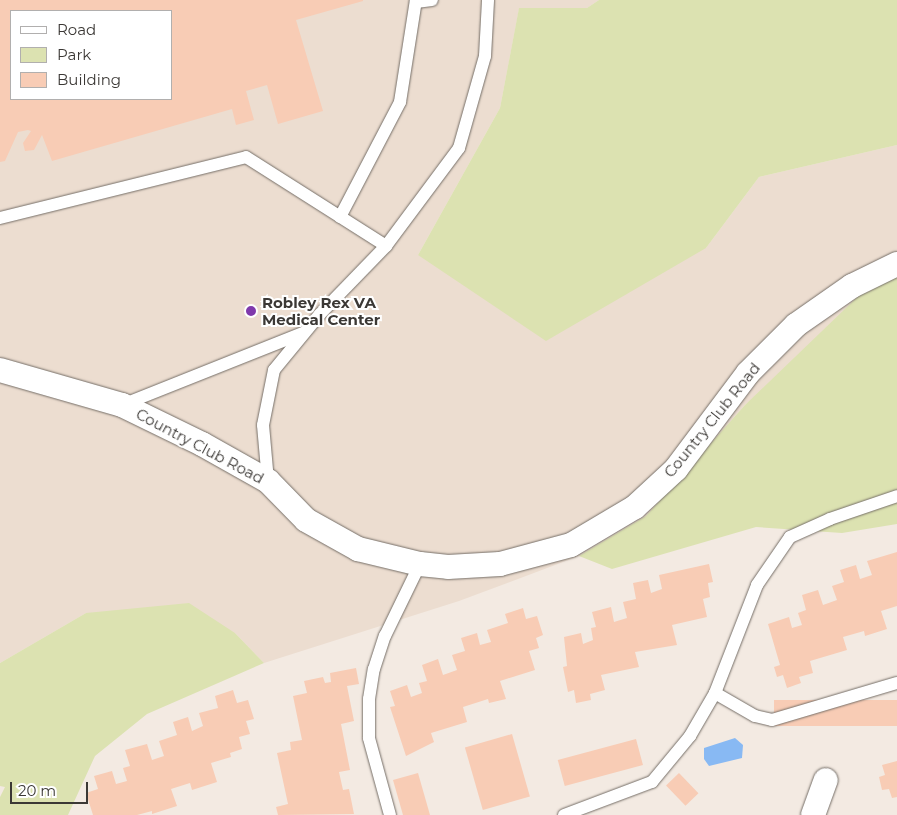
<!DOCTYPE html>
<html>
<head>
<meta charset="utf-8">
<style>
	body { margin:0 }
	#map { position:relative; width:897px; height:815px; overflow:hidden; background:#f3eae2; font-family:Montserrat,sans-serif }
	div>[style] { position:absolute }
	.built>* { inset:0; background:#ecddd0 }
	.green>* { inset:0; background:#dce2b1 }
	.water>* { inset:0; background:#88b9f3 }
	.building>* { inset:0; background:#f8ccb5; transform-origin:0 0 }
	.roads { filter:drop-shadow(0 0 1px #756e67) drop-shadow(0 0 1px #756e67) }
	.service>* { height:12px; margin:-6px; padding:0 6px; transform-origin:6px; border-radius:6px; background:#fff }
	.minor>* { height:24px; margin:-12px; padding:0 12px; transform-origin:12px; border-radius:12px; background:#fff }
	.dots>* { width:14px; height:14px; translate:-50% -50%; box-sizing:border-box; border:2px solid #fff; border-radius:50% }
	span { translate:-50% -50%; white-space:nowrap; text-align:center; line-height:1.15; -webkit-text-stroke:4px #fff; paint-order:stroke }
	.poi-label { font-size:15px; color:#3b3835; font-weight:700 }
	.left { translate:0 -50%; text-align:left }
	.street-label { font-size:15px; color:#3b3835 }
	.legend { position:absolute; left:10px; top:10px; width:162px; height:90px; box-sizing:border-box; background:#fff; border:1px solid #b1afae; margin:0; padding:6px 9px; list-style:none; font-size:15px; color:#3b3835 }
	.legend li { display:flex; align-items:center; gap:10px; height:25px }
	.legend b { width:25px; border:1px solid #b1afae }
	.scale { position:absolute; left:10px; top:782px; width:78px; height:22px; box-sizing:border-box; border:2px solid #3b3835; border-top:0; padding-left:6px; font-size:15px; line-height:18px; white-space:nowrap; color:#3b3835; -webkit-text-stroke:4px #fff; paint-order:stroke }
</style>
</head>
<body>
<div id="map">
	<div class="built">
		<div style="clip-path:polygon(evenodd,0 0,599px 0,587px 8px,519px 9px,500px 108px,418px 255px,706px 248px,759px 177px,897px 145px,897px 276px,745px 405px,646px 516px,579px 556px,459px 601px,264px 663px,235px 633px,86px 613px,0 663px,0 0,11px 11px,171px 11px,171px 99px,11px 99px,11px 11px)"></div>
	</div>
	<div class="green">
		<div style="clip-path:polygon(599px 0,897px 0,897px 145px,759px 177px,706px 248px,546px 341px,418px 255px,500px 108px,519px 8px,587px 8px)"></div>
		<div style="clip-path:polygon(897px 276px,897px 524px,842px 533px,756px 527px,612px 569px,579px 556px,646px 516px,745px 405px,874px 281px)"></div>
		<div style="clip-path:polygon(189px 603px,235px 633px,264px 663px,147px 714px,95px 756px,68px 815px,0 815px,0 797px,5px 787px,0 786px,0 663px,86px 613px)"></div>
	</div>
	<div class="water">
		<div style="clip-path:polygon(735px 738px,743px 745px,742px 758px,709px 766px,704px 759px,704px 748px)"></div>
	</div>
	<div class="building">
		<div style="clip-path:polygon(evenodd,0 0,363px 0,363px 1px,296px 20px,323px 111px,278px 124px,267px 85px,246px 91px,254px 120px,236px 125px,232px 109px,52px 161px,42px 135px,34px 150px,25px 151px,23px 143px,31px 131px,28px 130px,18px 132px,5px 161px,0 162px,0 0,11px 11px,171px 11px,171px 99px,11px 99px,11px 11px)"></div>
		<div style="clip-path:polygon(897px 552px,897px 606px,881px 611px,887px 629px,865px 636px,864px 631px,843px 637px,847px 650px,810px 661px,813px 673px,799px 677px,801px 683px,787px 688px,783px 675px,777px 677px,774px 667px,780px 665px,768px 624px,789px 617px,792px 628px,802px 625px,798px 613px,806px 610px,802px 595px,818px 590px,823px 605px,837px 600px,832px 586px,844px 582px,840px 570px,856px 565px,860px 579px,872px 575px,867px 561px)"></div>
		<div style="clip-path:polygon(709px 564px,713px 582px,708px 583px,710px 597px,703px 599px,707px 617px,672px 625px,677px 645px,635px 652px,639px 667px,601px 675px,605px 690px,590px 694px,591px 700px,576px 703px,574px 690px,568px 692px,563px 667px,567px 666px,564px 637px,581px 633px,583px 644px,593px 640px,591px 628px,596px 627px,592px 612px,611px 607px,614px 622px,627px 618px,623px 602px,636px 599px,633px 583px,648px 580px,651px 593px,662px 589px,659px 575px)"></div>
		<div style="clip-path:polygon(523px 608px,526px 619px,537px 616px,543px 635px,536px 638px,539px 648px,529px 651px,535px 670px,500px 681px,506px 699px,489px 703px,488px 699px,463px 707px,467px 722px,431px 733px,434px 742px,406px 756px,390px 707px,395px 706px,390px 691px,407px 685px,411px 697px,422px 693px,419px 683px,427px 681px,422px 665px,438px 659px,443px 675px,457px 670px,452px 655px,465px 651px,461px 638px,477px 633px,480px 645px,491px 642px,487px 630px,508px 623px,505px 614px)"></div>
		<div style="clip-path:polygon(356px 668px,359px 684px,347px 686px,354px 721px,341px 724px,350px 770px,339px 772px,343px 790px,349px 789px,354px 814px,278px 815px,276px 807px,288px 804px,277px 753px,291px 750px,290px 742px,302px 740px,293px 696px,307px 693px,304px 681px,323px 677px,325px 683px,331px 682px,330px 673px)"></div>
		<div style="clip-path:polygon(233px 690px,237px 703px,248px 700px,254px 719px,246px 721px,250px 734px,239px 737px,242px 749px,230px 753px,231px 757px,211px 763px,217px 782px,192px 790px,190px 783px,171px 789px,177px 806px,152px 814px,152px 811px,137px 815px,93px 815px,86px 793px,98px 789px,94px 776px,112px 771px,116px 784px,127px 781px,123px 768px,130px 766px,125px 750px,147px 744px,152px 760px,164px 756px,159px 741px,177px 735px,173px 722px,188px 717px,192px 731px,203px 726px,199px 713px,218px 708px,215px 696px)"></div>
		<div style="left:897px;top:700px;width:26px;height:123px;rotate:90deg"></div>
		<div style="left:512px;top:734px;width:65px;height:49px;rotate:74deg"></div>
		<div style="left:636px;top:739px;width:27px;height:81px;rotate:75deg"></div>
		<div style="clip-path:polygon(897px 761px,897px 797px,892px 798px,889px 789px,882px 790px,879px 777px,885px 775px,882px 765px)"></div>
		<div style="clip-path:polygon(418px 773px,430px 815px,403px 815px,393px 780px)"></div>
		<div style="left:679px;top:773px;width:28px;height:18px;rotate:46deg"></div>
	</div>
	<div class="roads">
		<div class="service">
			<div style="left:416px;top:2px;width:16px;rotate:-7deg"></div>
			<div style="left:340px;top:217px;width:130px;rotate:-62.4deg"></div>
			<div style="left:400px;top:102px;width:103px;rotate:-81.1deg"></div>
			<div style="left:0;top:218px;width:253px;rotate:-13.9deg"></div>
			<div style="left:246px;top:157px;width:166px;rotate:32.4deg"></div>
			<div style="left:122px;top:405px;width:195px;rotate:-21.7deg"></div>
			<div style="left:268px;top:481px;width:56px;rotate:-95.1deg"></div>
			<div style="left:263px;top:425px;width:56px;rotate:-78.7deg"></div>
			<div style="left:274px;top:370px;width:72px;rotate:-50.6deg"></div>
			<div style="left:320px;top:314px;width:95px;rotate:-45.9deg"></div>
			<div style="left:386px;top:246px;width:122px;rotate:-53.3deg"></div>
			<div style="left:459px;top:148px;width:96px;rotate:-74.2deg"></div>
			<div style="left:485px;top:56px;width:56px;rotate:-86.9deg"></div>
			<div style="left:715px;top:693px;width:46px;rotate:29.9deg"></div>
			<div style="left:755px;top:716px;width:17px;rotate:13deg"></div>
			<div style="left:772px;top:720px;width:130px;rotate:-16.5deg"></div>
			<div style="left:390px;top:815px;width:80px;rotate:-105.3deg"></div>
			<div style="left:369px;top:738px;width:39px;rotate:-90deg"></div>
			<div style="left:369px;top:699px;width:30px;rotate:-81deg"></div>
			<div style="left:374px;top:669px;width:35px;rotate:-72deg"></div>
			<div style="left:385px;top:636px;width:80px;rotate:-64.1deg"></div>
			<div style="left:564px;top:815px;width:94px;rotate:-20.6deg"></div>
			<div style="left:652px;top:782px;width:60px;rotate:-50.4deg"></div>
			<div style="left:690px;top:736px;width:50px;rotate:-59.8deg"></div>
			<div style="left:715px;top:693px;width:116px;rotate:-68.7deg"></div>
			<div style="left:757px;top:585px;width:58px;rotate:-55.5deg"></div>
			<div style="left:790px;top:537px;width:44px;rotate:-24.2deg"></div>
			<div style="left:830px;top:519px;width:71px;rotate:-18.9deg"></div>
		</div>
		<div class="minor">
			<div style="left:0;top:370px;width:127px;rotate:16deg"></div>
			<div style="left:122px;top:405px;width:89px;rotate:26deg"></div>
			<div style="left:202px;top:444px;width:76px;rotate:29.3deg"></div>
			<div style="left:268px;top:481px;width:54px;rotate:45.7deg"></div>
			<div style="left:306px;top:520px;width:60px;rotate:29.1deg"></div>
			<div style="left:358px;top:549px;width:64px;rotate:13.6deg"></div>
			<div style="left:420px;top:564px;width:28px;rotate:6deg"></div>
			<div style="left:448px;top:567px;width:52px;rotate:-3.3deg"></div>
			<div style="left:500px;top:564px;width:73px;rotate:-15deg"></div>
			<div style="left:571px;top:545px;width:74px;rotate:-30.7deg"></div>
			<div style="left:635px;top:507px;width:56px;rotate:-42.8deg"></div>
			<div style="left:676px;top:469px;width:120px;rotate:-53.1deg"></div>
			<div style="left:748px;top:373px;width:68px;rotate:-45deg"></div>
			<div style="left:796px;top:325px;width:68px;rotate:-34.9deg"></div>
			<div style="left:852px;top:286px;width:50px;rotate:-26.1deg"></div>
			<div style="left:813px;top:815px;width:37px;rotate:-70deg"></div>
		</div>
	</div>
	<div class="dots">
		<div style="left:251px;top:311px;background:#7f39ac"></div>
	</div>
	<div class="poi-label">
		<span class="left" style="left:262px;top:311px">Robley Rex VA<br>Medical Center</span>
	</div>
	<div class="street-label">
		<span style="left:712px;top:420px;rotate:-51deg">Country Club Road</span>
		<span style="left:200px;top:446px;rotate:28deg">Country Club Road</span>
	</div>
	<ul class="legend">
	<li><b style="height:6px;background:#fff"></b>Road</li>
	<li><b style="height:14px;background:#dce2b1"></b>Park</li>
	<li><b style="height:14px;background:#f8ccb5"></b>Building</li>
	</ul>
	<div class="scale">20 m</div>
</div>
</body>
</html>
